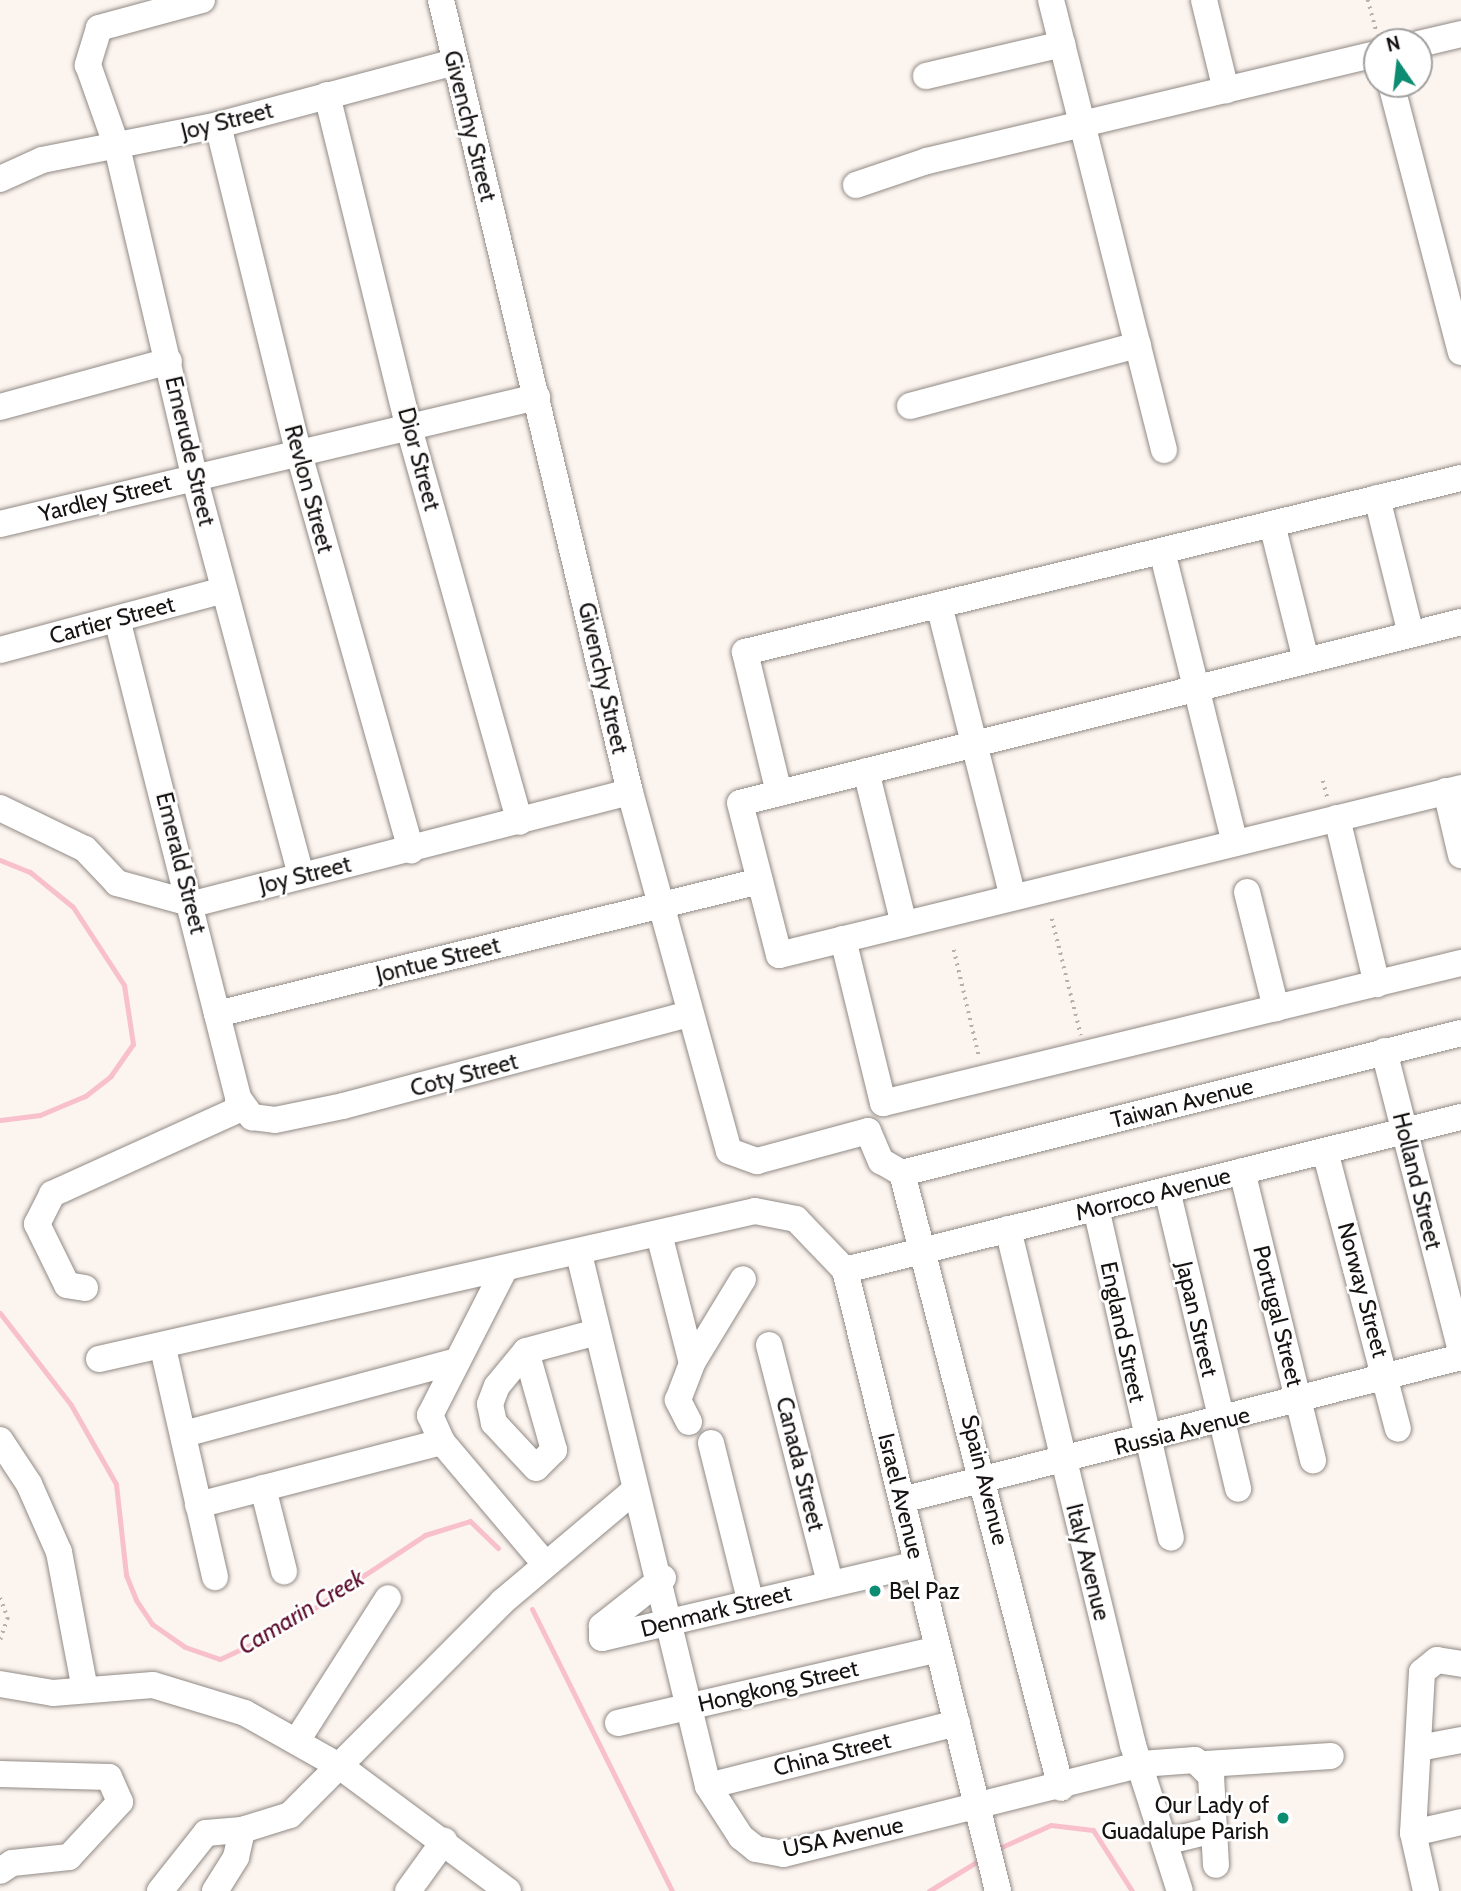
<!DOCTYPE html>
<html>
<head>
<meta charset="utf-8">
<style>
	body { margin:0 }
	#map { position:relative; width:1461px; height:1891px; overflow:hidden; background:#fcf4ef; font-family:Cabin,sans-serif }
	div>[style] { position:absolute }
	.stream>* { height:5px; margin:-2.5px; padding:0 2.5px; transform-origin:2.5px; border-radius:2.5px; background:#f8c0cc }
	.path>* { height:3.5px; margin-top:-1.75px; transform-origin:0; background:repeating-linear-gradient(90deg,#b6b0ac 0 2px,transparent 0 7px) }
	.roads { filter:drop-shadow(0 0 2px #918a85) drop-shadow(0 0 2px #918a85) }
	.minor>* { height:26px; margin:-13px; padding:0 13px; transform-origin:13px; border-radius:13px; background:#fff }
	.dots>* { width:19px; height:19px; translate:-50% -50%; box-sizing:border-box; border:4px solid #fff; border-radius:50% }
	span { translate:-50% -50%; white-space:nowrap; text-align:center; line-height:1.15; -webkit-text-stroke:5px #fff; paint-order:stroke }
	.street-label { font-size:23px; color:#161312 }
	.poi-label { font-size:23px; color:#161312 }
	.left { translate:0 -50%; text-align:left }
	.right { translate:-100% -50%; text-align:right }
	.water-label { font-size:24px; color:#5b0b2a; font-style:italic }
	.north { position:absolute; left:1363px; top:28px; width:70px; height:70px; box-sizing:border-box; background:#fff; border:2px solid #a2a1a0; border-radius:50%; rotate:346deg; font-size:19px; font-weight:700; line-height:28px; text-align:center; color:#161312 }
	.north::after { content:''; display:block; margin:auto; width:24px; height:32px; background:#0c8c72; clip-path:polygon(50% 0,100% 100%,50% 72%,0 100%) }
</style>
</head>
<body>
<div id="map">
	<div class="stream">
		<div style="left:0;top:860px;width:32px;rotate:22deg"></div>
		<div style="left:30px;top:872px;width:55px;rotate:39.1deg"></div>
		<div style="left:73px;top:907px;width:93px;rotate:56.8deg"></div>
		<div style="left:124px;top:985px;width:60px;rotate:81.3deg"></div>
		<div style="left:133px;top:1044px;width:39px;rotate:125deg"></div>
		<div style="left:111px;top:1076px;width:33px;rotate:142deg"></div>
		<div style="left:85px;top:1096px;width:49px;rotate:157.1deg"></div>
		<div style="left:40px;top:1115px;width:40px;rotate:172.9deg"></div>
		<div style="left:0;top:1313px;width:116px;rotate:52.3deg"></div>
		<div style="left:71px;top:1405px;width:91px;rotate:60.3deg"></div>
		<div style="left:116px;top:1484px;width:92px;rotate:83.7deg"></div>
		<div style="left:126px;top:1575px;width:27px;rotate:68deg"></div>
		<div style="left:136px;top:1600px;width:29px;rotate:56deg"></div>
		<div style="left:152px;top:1624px;width:40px;rotate:34.9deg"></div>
		<div style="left:185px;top:1647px;width:37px;rotate:19deg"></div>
		<div style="left:220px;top:1659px;width:64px;rotate:-25deg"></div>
		<div style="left:278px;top:1632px;width:176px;rotate:-33.4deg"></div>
		<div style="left:425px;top:1535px;width:47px;rotate:-17.3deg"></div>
		<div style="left:470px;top:1521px;width:39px;rotate:44deg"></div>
		<div style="left:532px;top:1609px;width:315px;rotate:63.6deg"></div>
		<div style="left:997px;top:1849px;width:59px;rotate:-24deg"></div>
		<div style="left:1051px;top:1825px;width:42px;rotate:6.8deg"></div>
		<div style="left:1093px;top:1830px;width:72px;rotate:57.4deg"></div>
		<div style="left:929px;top:1891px;width:63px;rotate:-31.4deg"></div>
	</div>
	<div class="path">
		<div style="left:1368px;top:0;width:34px;rotate:75deg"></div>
		<div style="left:1323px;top:781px;width:20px;rotate:75deg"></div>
		<div style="left:1052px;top:919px;width:120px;rotate:76deg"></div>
		<div style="left:954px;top:950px;width:110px;rotate:76.8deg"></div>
		<div style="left:0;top:1598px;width:22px;rotate:68deg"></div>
		<div style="left:8px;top:1618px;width:24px;rotate:109deg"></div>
	</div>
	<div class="roads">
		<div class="minor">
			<div style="left:202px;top:0;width:107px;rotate:164.8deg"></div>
			<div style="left:99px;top:28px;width:39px;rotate:107deg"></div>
			<div style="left:88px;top:65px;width:87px;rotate:70.5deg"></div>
			<div style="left:117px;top:147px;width:338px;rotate:76.8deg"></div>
			<div style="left:194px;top:476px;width:412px;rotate:75deg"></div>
			<div style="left:441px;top:0;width:814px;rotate:76.58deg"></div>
			<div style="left:630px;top:792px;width:372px;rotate:74.6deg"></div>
			<div style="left:729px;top:1151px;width:30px;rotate:20deg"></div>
			<div style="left:757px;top:1161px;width:115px;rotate:-15.1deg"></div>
			<div style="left:868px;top:1131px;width:33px;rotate:67deg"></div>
			<div style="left:881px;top:1161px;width:24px;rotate:30deg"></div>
			<div style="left:902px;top:1173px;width:576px;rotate:-14.06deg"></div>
			<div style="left:1051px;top:0;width:464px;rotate:75.9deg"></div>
			<div style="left:1204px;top:0;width:93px;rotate:76.3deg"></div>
			<div style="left:1419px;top:44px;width:43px;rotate:-13.4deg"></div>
			<div style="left:926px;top:76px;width:140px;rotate:-13.2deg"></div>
			<div style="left:1391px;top:84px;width:277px;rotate:75.4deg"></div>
			<div style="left:327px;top:95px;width:343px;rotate:76.2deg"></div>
			<div style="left:409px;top:428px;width:409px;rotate:74.3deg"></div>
			<div style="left:218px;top:125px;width:339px;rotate:76.2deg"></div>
			<div style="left:299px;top:454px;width:412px;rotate:74.2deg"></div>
			<div style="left:0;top:179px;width:46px;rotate:-24.3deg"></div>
			<div style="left:42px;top:160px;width:179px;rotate:-11.2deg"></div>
			<div style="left:218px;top:125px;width:244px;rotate:-14.9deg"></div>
			<div style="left:856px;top:185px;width:75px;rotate:-18.7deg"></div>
			<div style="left:927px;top:161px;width:463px;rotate:-13.4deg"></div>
			<div style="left:910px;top:406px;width:236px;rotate:-15deg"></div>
			<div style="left:0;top:407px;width:175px;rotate:-15.2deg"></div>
			<div style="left:1377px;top:498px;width:140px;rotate:76deg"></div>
			<div style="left:0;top:524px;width:552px;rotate:-13.31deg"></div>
			<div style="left:1272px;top:524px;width:140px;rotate:76deg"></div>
			<div style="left:1162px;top:551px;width:301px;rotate:76deg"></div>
			<div style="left:939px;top:605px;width:301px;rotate:75.8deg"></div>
			<div style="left:117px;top:619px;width:494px;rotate:75.8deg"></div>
			<div style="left:238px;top:1098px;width:24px;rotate:54deg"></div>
			<div style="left:252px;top:1117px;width:23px;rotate:7deg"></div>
			<div style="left:275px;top:1120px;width:69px;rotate:-11.6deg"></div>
			<div style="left:343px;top:1106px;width:357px;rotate:-14.9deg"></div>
			<div style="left:1461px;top:622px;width:743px;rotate:165.91deg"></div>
			<div style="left:740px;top:803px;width:157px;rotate:75.6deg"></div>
			<div style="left:779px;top:955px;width:702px;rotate:-13.76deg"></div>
			<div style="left:0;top:650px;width:232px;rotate:-15deg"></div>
			<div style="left:866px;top:771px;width:158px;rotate:76.1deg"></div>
			<div style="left:1446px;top:791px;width:66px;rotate:76.8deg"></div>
			<div style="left:779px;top:793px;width:145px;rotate:-103.6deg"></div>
			<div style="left:745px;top:652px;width:737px;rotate:-13.66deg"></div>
			<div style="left:0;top:808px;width:94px;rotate:25.8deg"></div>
			<div style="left:85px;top:849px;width:47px;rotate:46.7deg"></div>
			<div style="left:117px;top:883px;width:79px;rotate:15.4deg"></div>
			<div style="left:193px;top:904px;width:451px;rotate:-14.4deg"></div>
			<div style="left:1337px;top:818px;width:171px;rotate:76.5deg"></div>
			<div style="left:1247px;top:892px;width:120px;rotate:76deg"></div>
			<div style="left:843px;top:939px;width:169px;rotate:76.3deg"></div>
			<div style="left:883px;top:1103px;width:595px;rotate:-13.62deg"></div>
			<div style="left:217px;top:1014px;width:559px;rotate:-13.76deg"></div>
			<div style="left:1384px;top:1051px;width:310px;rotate:75.6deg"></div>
			<div style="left:1325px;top:1151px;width:287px;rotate:75.3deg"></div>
			<div style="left:1242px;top:1171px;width:298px;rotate:76.2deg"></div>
			<div style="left:902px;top:1173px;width:635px;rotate:75.5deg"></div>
			<div style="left:1167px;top:1190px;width:307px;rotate:76.6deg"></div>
			<div style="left:1096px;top:1208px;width:338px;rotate:77.2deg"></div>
			<div style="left:1008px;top:1229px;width:531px;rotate:76.38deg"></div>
			<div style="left:1133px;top:1745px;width:153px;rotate:72.2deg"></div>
			<div style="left:659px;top:1234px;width:133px;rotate:75.7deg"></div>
			<div style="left:692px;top:1363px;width:98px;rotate:-58.7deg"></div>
			<div style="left:579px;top:1254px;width:547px;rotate:76.37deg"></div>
			<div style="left:708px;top:1786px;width:61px;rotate:57.1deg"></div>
			<div style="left:741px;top:1837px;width:19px;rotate:39deg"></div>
			<div style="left:756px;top:1849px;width:28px;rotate:10deg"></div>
			<div style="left:784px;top:1854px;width:368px;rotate:-14.1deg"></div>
			<div style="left:1141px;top:1764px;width:54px;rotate:-4.2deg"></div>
			<div style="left:1195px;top:1760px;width:23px;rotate:45deg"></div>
			<div style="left:1211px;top:1776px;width:89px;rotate:86.8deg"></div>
			<div style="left:845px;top:1270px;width:635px;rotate:-13.95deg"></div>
			<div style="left:503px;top:1272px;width:161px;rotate:117deg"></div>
			<div style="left:430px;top:1415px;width:30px;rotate:66deg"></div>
			<div style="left:442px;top:1442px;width:160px;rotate:49.8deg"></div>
			<div style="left:85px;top:1288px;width:18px;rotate:-171deg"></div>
			<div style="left:67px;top:1285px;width:68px;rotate:-116.2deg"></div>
			<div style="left:37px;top:1224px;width:34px;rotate:-63deg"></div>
			<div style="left:52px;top:1194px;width:209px;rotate:-24.4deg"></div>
			<div style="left:769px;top:1345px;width:246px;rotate:75.6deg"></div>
			<div style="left:163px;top:1348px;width:235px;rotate:77.2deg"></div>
			<div style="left:526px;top:1351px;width:103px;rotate:74.2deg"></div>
			<div style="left:554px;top:1450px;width:25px;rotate:135deg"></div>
			<div style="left:536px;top:1468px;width:62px;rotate:-133deg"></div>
			<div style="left:494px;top:1423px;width:19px;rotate:-102deg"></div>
			<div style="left:490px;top:1404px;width:19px;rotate:-69deg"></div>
			<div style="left:497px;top:1386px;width:45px;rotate:-50.4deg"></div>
			<div style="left:526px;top:1351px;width:73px;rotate:-15deg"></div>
			<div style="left:99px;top:1359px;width:672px;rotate:-12.71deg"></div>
			<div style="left:755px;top:1211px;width:42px;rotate:11deg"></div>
			<div style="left:796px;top:1219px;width:71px;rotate:46.1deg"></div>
			<div style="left:845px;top:1270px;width:640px;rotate:76.16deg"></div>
			<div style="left:689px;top:1422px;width:25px;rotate:-117deg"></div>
			<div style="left:678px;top:1400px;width:40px;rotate:-69deg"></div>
			<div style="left:184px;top:1434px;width:278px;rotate:-15deg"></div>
			<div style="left:0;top:1440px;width:53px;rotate:56.6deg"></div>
			<div style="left:29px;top:1484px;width:74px;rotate:66.2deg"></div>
			<div style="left:59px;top:1552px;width:139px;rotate:79.3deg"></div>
			<div style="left:711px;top:1443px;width:165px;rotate:76deg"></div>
			<div style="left:263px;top:1488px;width:86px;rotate:75.8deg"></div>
			<div style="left:902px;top:1500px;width:577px;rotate:-14.35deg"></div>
			<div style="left:198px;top:1505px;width:252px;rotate:-14.5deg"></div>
			<div style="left:663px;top:1578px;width:78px;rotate:141.8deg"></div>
			<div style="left:602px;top:1626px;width:12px;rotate:90deg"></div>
			<div style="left:602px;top:1638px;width:324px;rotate:-13.2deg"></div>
			<div style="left:0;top:1684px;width:54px;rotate:9.6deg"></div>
			<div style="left:53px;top:1693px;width:100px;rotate:-4.6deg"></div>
			<div style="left:153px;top:1685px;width:96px;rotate:16.9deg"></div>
			<div style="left:245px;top:1713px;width:110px;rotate:29.4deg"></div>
			<div style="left:341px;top:1767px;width:208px;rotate:36.6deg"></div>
			<div style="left:618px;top:1723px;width:328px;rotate:-13deg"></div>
			<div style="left:298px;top:1739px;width:167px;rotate:-57.4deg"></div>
			<div style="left:1419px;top:1748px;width:43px;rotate:-10.8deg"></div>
			<div style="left:1206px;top:1764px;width:125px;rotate:-3.7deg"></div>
			<div style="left:0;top:1774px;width:109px;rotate:1.6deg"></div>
			<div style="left:109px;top:1777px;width:27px;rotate:66deg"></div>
			<div style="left:120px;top:1802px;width:75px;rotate:132.8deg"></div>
			<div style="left:69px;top:1857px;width:57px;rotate:174deg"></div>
			<div style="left:12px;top:1863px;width:14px;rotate:146deg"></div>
			<div style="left:708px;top:1786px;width:257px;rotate:-14.2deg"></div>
			<div style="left:1413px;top:1833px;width:49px;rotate:-12.9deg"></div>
			<div style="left:1165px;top:1842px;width:50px;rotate:-13.8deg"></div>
			<div style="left:160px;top:1891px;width:74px;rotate:-51.6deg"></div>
			<div style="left:206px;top:1833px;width:36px;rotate:-5deg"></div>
			<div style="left:242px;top:1830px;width:50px;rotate:-17.4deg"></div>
			<div style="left:290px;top:1815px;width:301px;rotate:-45.1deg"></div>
			<div style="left:502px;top:1602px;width:174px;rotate:-40.1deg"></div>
			<div style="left:215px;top:1891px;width:40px;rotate:-58deg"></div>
			<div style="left:236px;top:1857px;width:28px;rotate:-77deg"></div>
			<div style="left:408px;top:1891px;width:62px;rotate:-54.2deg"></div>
			<div style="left:1426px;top:1891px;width:59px;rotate:-102.6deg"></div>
			<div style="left:1413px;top:1833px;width:161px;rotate:-86.8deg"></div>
			<div style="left:1422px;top:1672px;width:19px;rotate:-39deg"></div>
			<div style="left:1437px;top:1660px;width:24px;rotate:9deg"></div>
		</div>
	</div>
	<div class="dots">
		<div style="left:875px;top:1591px;background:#0c8c72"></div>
		<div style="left:1283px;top:1818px;background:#0c8c72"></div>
	</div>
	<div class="street-label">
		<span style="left:227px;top:121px;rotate:-14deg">Joy Street</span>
		<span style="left:470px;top:126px;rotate:76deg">Givenchy Street</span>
		<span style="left:190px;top:451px;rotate:77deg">Emerude Street</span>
		<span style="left:419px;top:459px;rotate:75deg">Dior Street</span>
		<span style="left:309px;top:489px;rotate:75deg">Revlon Street</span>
		<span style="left:105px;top:498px;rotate:-14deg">Yardley Street</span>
		<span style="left:112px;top:620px;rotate:-15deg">Cartier Street</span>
		<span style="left:603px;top:678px;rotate:77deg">Givenchy Street</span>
		<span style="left:181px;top:863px;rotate:76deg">Emerald Street</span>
		<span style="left:305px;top:875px;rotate:-14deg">Joy Street</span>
		<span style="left:438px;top:960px;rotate:-14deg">Jontue Street</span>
		<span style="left:464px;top:1075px;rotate:-15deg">Coty Street</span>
		<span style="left:1182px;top:1103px;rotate:-14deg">Taiwan Avenue</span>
		<span style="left:1417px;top:1181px;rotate:76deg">Holland Street</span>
		<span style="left:1153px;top:1194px;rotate:-14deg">Morroco Avenue</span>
		<span style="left:1363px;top:1290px;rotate:75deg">Norway Street</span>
		<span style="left:1278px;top:1316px;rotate:76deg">Portugal Street</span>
		<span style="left:1197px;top:1319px;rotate:77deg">Japan Street</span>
		<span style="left:1123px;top:1332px;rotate:78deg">England Street</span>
		<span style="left:1182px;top:1431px;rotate:-14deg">Russia Avenue</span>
		<span style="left:800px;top:1464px;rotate:76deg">Canada Street</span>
		<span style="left:985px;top:1480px;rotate:76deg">Spain Avenue</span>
		<span style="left:901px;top:1496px;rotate:76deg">Israel Avenue</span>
		<span style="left:1088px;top:1562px;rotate:76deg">Italy Avenue</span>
		<span style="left:716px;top:1611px;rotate:-14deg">Denmark Street</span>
		<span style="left:778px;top:1686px;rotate:-13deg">Hongkong Street</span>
		<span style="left:832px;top:1754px;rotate:-14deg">China Street</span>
		<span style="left:843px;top:1837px;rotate:-12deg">USA Avenue</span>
	</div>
	<div class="poi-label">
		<span class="left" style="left:889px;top:1591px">Bel Paz</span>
		<span class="right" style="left:1269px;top:1818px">Our Lady of<br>Guadalupe Parish</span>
	</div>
	<div class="water-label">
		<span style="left:301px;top:1612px;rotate:-31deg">Camarin Creek</span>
	</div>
	<div class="north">N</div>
</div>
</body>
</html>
